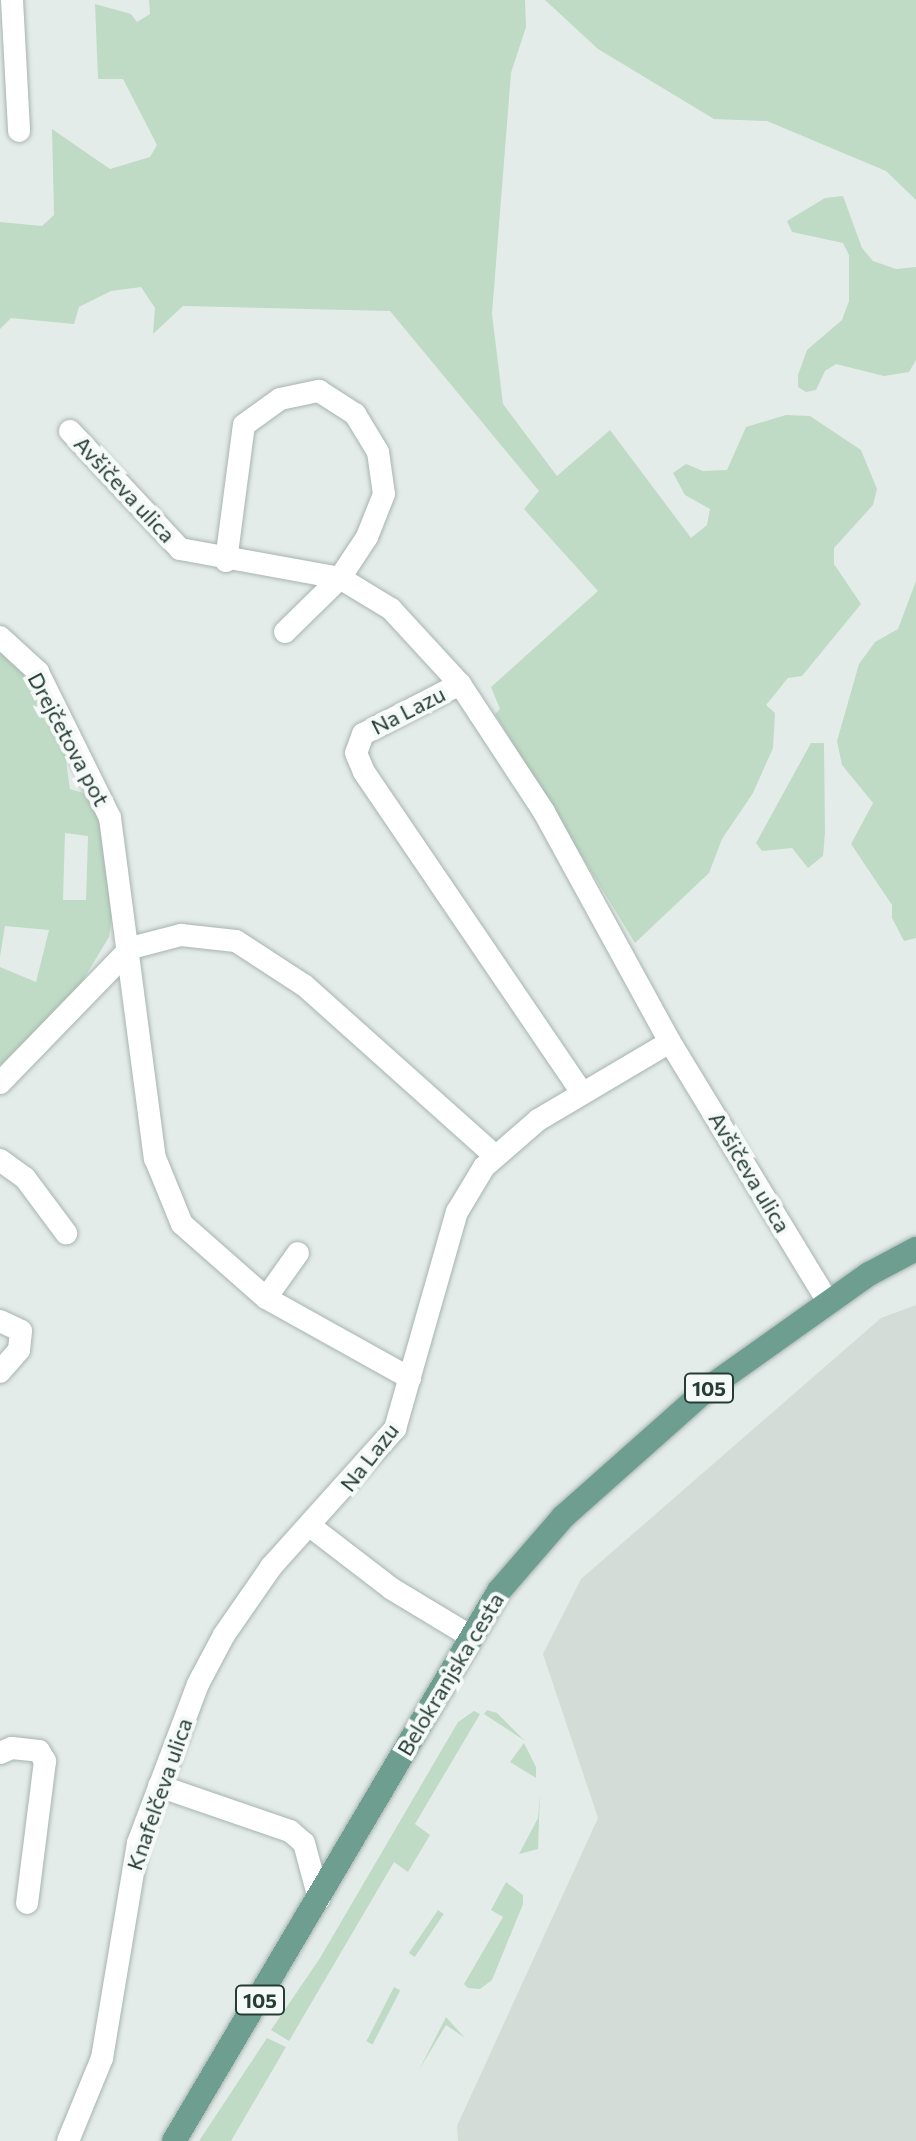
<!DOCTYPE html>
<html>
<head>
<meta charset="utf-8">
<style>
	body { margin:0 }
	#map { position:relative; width:916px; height:2141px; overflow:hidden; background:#e4ece9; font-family:Commissioner,sans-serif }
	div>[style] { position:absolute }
	.built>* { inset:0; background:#d3dcd7 }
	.green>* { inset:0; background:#bfdbc6; transform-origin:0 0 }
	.roads { filter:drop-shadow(0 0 2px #a7b4af) drop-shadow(0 0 2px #a7b4af) }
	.minor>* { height:22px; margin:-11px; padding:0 11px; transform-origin:11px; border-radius:11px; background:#fff }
	.primary>* { height:24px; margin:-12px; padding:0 12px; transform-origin:12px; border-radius:12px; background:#6d9e90 }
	span { translate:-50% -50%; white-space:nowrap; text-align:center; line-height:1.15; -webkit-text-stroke:8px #f5f9f7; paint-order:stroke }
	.shield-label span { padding:2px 6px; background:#f5f9f7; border:2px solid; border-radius:6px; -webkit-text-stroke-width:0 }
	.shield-label { font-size:20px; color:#253d35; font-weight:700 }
	.street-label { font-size:22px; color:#253d35 }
</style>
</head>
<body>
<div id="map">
	<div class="built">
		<div style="clip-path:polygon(916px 1305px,916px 2141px,458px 2141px,457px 2126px,598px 1818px,543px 1654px,581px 1579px,881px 1318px)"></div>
	</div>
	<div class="green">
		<div style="clip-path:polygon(149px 0,525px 0,526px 27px,511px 73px,492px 314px,503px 404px,557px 476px,610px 430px,691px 538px,707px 525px,710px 509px,685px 495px,673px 473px,686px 464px,703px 471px,727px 470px,746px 427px,786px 415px,810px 416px,861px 450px,877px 489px,873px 505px,834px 548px,834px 564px,861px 604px,802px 676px,788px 678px,766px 705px,775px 713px,773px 748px,753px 793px,722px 839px,709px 873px,635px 943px,495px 714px,500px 709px,491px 687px,598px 591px,524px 509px,539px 491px,390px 311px,183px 306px,153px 334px,155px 308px,141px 287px,111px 291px,79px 307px,74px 324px,11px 318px,0 329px,0 222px,42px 226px,54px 215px,52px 129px,110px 169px,150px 157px,157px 145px,123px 79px,98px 79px,95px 4px,131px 14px,137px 22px,150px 14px)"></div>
		<div style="clip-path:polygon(545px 0,916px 0,916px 200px,886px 171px,767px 121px,714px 119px,598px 49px)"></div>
		<div style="clip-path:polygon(843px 196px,862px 248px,873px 261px,896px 269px,916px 267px,916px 360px,909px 372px,884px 376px,836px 364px,825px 371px,816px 390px,806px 392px,798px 387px,798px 375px,807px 350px,842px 320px,849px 301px,849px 255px,843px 243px,792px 232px,787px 221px,825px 198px)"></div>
		<div style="clip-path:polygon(916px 581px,916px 938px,904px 941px,892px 918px,892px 905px,851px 844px,873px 803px,842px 765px,837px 741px,859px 664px,875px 642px,898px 629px)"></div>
		<div style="clip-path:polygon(evenodd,0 644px,60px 720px,70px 789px,90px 795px,103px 815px,114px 903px,109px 937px,77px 990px,0 1066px,0 967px,36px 982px,49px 930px,5px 926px,0 957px,0 644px,65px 833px,88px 836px,86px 900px,63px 900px,65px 833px)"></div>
		<div style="clip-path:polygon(811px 743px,824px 743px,825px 833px,823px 856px,808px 868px,792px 848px,762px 851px,756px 843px)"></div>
		<div style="clip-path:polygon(487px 1710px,497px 1713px,525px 1741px,484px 1714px)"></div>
		<div style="clip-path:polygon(474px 1711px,480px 1714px,415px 1824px,430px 1835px,408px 1872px,394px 1862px,289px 2041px,271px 2030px,320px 1958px,458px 1722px)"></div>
		<div style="clip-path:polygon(524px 1743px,536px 1767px,536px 1778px,510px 1762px)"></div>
		<div style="clip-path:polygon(540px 1794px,538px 1849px,519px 1854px,538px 1818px)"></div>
		<div style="clip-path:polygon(506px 1882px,523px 1895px,523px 1904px,492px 1980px,480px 1989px,468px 1988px,464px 1984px,503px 1917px,491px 1910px)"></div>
		<div style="left:438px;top:1910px;width:7px;height:52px;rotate:34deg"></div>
		<div style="left:394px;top:1987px;width:7px;height:61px;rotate:27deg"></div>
		<div style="clip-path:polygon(446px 2017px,465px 2038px,446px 2025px,419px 2070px)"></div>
		<div style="clip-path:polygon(267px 2038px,286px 2047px,231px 2141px,199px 2141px)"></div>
	</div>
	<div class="roads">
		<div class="minor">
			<div style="left:12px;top:0;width:131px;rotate:86.9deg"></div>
			<div style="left:70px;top:431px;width:161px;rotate:47deg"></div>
			<div style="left:180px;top:549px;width:163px;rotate:10.3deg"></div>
			<div style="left:340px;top:578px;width:60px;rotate:31.3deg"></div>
			<div style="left:391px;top:609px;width:102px;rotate:47.4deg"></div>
			<div style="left:460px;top:684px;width:153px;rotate:56.7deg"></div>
			<div style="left:544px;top:812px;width:262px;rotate:61.3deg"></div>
			<div style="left:670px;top:1042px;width:304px;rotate:58.7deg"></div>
			<div style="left:226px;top:561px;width:137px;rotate:-82.5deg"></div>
			<div style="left:244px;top:425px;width:44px;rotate:-35.8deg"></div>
			<div style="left:280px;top:399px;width:40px;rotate:-12deg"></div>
			<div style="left:319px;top:391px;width:43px;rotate:32.6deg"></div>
			<div style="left:355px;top:414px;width:44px;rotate:58.8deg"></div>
			<div style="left:378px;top:452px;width:42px;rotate:81.9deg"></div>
			<div style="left:384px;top:494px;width:46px;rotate:111.6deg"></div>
			<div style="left:367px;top:537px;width:49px;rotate:123.4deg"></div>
			<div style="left:340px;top:578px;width:77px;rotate:135.5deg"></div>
			<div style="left:0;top:637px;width:52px;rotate:42.6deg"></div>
			<div style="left:38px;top:672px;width:163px;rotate:63.7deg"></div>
			<div style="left:110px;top:818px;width:343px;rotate:82.5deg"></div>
			<div style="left:155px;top:1158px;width:71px;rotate:67.8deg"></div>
			<div style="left:182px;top:1224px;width:112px;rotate:41.4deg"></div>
			<div style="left:266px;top:1298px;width:165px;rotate:29.1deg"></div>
			<div style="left:460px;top:684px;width:109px;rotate:152.7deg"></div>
			<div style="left:363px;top:734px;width:20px;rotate:110deg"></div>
			<div style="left:356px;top:753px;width:21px;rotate:67deg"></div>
			<div style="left:364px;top:772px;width:388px;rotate:55.8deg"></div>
			<div style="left:0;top:1083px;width:188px;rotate:-45.9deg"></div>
			<div style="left:131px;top:948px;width:52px;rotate:-14.6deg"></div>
			<div style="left:181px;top:935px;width:55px;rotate:6.2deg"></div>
			<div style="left:236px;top:941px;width:82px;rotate:33.1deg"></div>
			<div style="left:305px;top:986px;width:255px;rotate:41.8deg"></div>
			<div style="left:0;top:1160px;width:31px;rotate:36deg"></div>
			<div style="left:25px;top:1178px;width:69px;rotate:53.3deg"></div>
			<div style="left:266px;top:1298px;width:55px;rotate:-54.6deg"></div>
			<div style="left:0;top:1321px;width:23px;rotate:25deg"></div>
			<div style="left:21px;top:1331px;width:19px;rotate:96deg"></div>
			<div style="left:19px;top:1350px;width:29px;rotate:131deg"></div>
			<div style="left:310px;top:1526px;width:103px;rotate:37.5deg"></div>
			<div style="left:392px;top:1589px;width:91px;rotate:31.1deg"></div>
			<div style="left:0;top:1753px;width:13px;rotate:-23deg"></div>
			<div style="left:12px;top:1748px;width:27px;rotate:6deg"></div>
			<div style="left:39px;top:1751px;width:12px;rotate:59deg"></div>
			<div style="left:45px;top:1761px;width:143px;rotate:97.2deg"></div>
			<div style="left:159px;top:1786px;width:139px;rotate:19deg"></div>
			<div style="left:290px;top:1831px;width:18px;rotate:41deg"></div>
			<div style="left:304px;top:1843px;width:58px;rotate:75deg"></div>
			<div style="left:68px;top:2141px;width:90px;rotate:-67.7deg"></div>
			<div style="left:102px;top:2058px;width:218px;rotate:-80.5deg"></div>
			<div style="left:138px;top:1843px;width:170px;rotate:-69.3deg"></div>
			<div style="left:198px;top:1684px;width:55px;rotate:-62deg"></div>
			<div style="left:224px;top:1635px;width:83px;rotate:-55.3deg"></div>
			<div style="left:271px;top:1567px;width:186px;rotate:-48.1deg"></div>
			<div style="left:395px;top:1429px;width:226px;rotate:-74.1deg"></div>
			<div style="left:457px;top:1212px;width:52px;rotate:-59deg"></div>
			<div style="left:484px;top:1167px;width:72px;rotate:-41deg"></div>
			<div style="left:538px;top:1120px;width:153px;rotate:-30.6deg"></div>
		</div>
		<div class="primary">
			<div style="left:174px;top:2141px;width:639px;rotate:-59.42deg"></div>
			<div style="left:499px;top:1591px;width:98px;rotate:-49.1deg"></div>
			<div style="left:563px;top:1517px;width:193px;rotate:-41.6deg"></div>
			<div style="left:707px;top:1389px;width:199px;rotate:-35.4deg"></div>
			<div style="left:869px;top:1274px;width:53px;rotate:-28deg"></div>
		</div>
	</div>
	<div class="shield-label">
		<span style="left:709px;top:1388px">105</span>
		<span style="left:260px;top:2000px">105</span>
	</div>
	<div class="street-label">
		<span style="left:125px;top:489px;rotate:47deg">Avšičeva ulica</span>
		<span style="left:408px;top:710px;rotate:-27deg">Na Lazu</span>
		<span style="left:69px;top:739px;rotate:62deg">Drejčetova pot</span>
		<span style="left:750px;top:1172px;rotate:59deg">Avšičeva ulica</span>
		<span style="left:369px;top:1457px;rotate:-52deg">Na Lazu</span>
		<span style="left:450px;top:1674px;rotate:-59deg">Belokranjska cesta</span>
		<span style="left:159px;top:1794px;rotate:-71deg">Knafelčeva ulica</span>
	</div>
</div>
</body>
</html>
